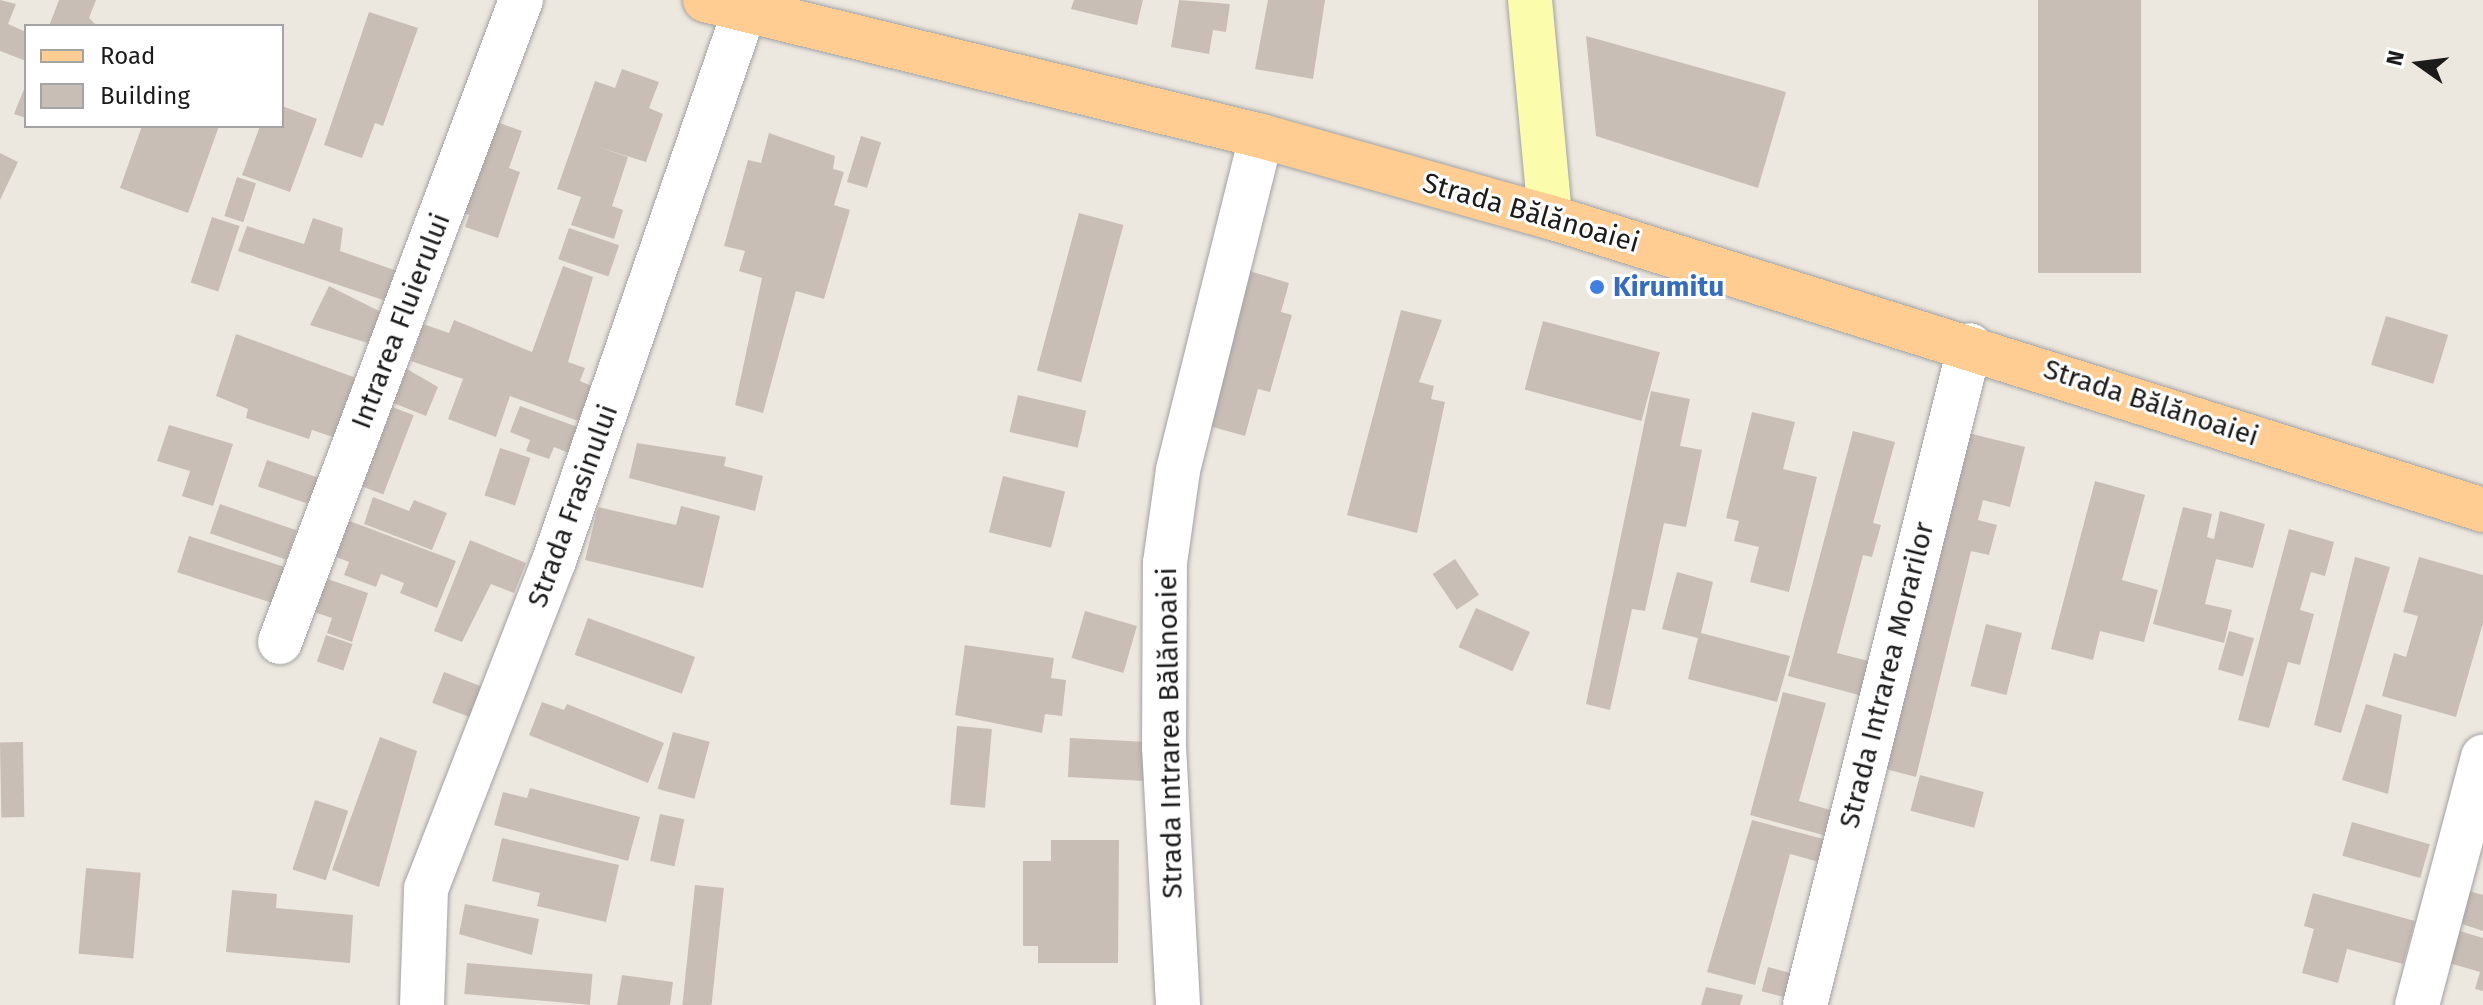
<!DOCTYPE html>
<html>
<head>
<meta charset="utf-8">
<style>
	body { margin:0 }
	#map { position:relative; width:2483px; height:1005px; overflow:hidden; background:#ede8df; font-family:"Fira Sans",sans-serif }
	div>[style] { position:absolute }
	.building>* { inset:0; background:#c9beb5; transform-origin:0 0 }
	.roads { filter:drop-shadow(0 0 2px #a2a2a2) drop-shadow(0 0 2px #a2a2a2) }
	.street>* { height:44px; margin:-22px; padding:0 22px; transform-origin:22px; border-radius:22px; background:#fff }
	.secondary>* { height:44px; margin:-22px; padding:0 22px; transform-origin:22px; border-radius:22px; background:#fbfdad }
	.primary>* { height:44px; margin:-22px; padding:0 22px; transform-origin:22px; border-radius:22px; background:#ffcd92 }
	.dots>* { width:22px; height:22px; translate:-50% -50%; box-sizing:border-box; border:4px solid #fff; border-radius:50% }
	span { translate:-50% -50%; white-space:nowrap; text-align:center; line-height:1.15; -webkit-text-stroke:6px #fff; paint-order:stroke }
	.street-label { font-size:28px; color:#1b1b1b }
	.shop-label { font-size:28px; color:#366cbe; font-weight:700 }
	.left { translate:0 -50%; text-align:left }
	.legend { position:absolute; left:24px; top:24px; width:260px; height:104px; box-sizing:border-box; background:#fff; border:2px solid #a4a4a4; margin:0; padding:10px 14px; list-style:none; font-size:24px; color:#1b1b1b }
	.legend li { display:flex; align-items:center; gap:16px; height:40px }
	.legend b { width:40px; border:2px solid #a4a4a4 }
	.north { position:absolute; left:2379px; top:24px; width:80px; height:80px; -webkit-text-stroke:6px #fff; paint-order:stroke; rotate:284deg; font-size:22px; font-weight:700; line-height:32px; text-align:center; color:#1b1b1b }
	.north::after { content:''; display:block; margin:auto; width:28px; height:36px; background:#1b1b1b; clip-path:polygon(50% 0,100% 100%,50% 72%,0 100%) }
</style>
</head>
<body>
<div id="map">
	<div class="building">
		<div style="clip-path:polygon(0 0,16px 4px,8px 24px,26px 32px,26px 61px,0 51px)"></div>
		<div style="clip-path:polygon(59px 0,96px 0,89px 18px,97px 26px,49px 26px)"></div>
		<div style="clip-path:polygon(1074px 0,1143px 0,1137px 25px,1071px 9px)"></div>
		<div style="clip-path:polygon(1179px 0,1230px 4px,1226px 32px,1213px 30px,1209px 54px,1171px 47px)"></div>
		<div style="clip-path:polygon(1268px 0,1325px 0,1313px 79px,1255px 69px)"></div>
		<div style="left:2038px;top:0;width:103px;height:273px"></div>
		<div style="clip-path:polygon(369px 12px,418px 28px,383px 126px,375px 123px,362px 158px,324px 145px)"></div>
		<div style="clip-path:polygon(1586px 36px,1786px 92px,1758px 188px,1596px 136px)"></div>
		<div style="clip-path:polygon(622px 69px,659px 82px,649px 108px,663px 114px,646px 162px,598px 147px,628px 157px,612px 206px,623px 210px,614px 239px,571px 225px,581px 197px,557px 189px,595px 81px,615px 88px)"></div>
		<div style="clip-path:polygon(26px 84px,26px 118px,14px 114px)"></div>
		<div style="clip-path:polygon(282px 106px,317px 119px,290px 192px,242px 175px,260px 126px,282px 126px)"></div>
		<div style="clip-path:polygon(486px 118px,522px 131px,509px 168px,520px 172px,498px 238px,465px 227px,469px 215px,455px 210px)"></div>
		<div style="clip-path:polygon(142px 126px,219px 126px,188px 213px,120px 188px)"></div>
		<div style="clip-path:polygon(769px 133px,835px 156px,833px 169px,844px 172px,834px 205px,850px 210px,824px 299px,796px 291px,763px 413px,735px 405px,762px 278px,739px 271px,745px 251px,724px 246px,748px 160px,761px 163px)"></div>
		<div style="left:861px;top:136px;width:21px;height:48px;rotate:17deg"></div>
		<div style="clip-path:polygon(0 153px,18px 162px,0 200px)"></div>
		<div style="left:237px;top:177px;width:20px;height:41px;rotate:18deg"></div>
		<div style="left:1079px;top:213px;width:46px;height:163px;rotate:15deg"></div>
		<div style="left:212px;top:217px;width:29px;height:69px;rotate:18deg"></div>
		<div style="clip-path:polygon(313px 218px,343px 228px,340px 251px,403px 273px,392px 303px,238px 251px,247px 226px,304px 244px)"></div>
		<div style="left:569px;top:228px;width:53px;height:33px;rotate:19deg"></div>
		<div style="clip-path:polygon(563px 266px,593px 277px,568px 362px,585px 368px,580px 381px,594px 387px,581px 422px,510px 396px,496px 437px,448px 419px,463px 379px,411px 361px,423px 324px,449px 333px,454px 320px,532px 352px)"></div>
		<div style="clip-path:polygon(1246px 270px,1289px 283px,1281px 312px,1292px 315px,1270px 392px,1258px 389px,1245px 436px,1202px 424px)"></div>
		<div style="clip-path:polygon(329px 286px,385px 314px,374px 345px,310px 325px)"></div>
		<div style="clip-path:polygon(1401px 310px,1442px 320px,1419px 382px,1434px 386px,1431px 399px,1445px 402px,1417px 533px,1347px 515px)"></div>
		<div style="left:2386px;top:316px;width:65px;height:51px;rotate:17deg"></div>
		<div style="left:1543px;top:321px;width:121px;height:71px;rotate:15deg"></div>
		<div style="clip-path:polygon(236px 334px,356px 378px,339px 439px,312px 430px,309px 439px,246px 418px,248px 409px,216px 396px)"></div>
		<div style="clip-path:polygon(395px 362px,438px 387px,426px 416px,381px 398px)"></div>
		<div style="clip-path:polygon(1651px 391px,1690px 399px,1680px 446px,1702px 450px,1686px 527px,1664px 523px,1645px 611px,1632px 609px,1610px 710px,1586px 704px)"></div>
		<div style="left:1018px;top:395px;width:70px;height:38px;rotate:13deg"></div>
		<div style="left:382px;top:403px;width:34px;height:85px;rotate:21deg"></div>
		<div style="clip-path:polygon(520px 406px,583px 429px,574px 455px,554px 447px,549px 459px,526px 451px,530px 440px,510px 432px)"></div>
		<div style="clip-path:polygon(1752px 412px,1795px 422px,1783px 469px,1817px 477px,1789px 592px,1750px 582px,1759px 547px,1734px 541px,1739px 521px,1726px 518px)"></div>
		<div style="clip-path:polygon(169px 425px,233px 444px,213px 506px,182px 496px,190px 471px,157px 461px)"></div>
		<div style="clip-path:polygon(1853px 431px,1895px 442px,1873px 523px,1881px 525px,1872px 557px,1863px 555px,1837px 653px,1880px 664px,1870px 698px,1788px 676px)"></div>
		<div style="clip-path:polygon(1960px 431px,2025px 447px,2010px 507px,1983px 500px,1978px 520px,1997px 525px,1989px 555px,1971px 551px,1916px 777px,1878px 767px)"></div>
		<div style="clip-path:polygon(637px 443px,726px 457px,724px 466px,763px 476px,755px 511px,629px 478px)"></div>
		<div style="left:500px;top:448px;width:32px;height:50px;rotate:18deg"></div>
		<div style="left:267px;top:460px;width:59px;height:28px;rotate:19deg"></div>
		<div style="left:1003px;top:476px;width:64px;height:58px;rotate:14deg"></div>
		<div style="clip-path:polygon(2095px 481px,2145px 495px,2122px 580px,2158px 590px,2144px 642px,2100px 631px,2093px 660px,2051px 649px)"></div>
		<div style="clip-path:polygon(373px 497px,409px 511px,414px 500px,447px 513px,432px 550px,364px 524px)"></div>
		<div style="left:220px;top:504px;width:81px;height:31px;rotate:19deg"></div>
		<div style="clip-path:polygon(681px 506px,720px 516px,703px 588px,585px 560px,598px 507px,676px 525px)"></div>
		<div style="clip-path:polygon(2183px 507px,2212px 514px,2207px 537px,2214px 539px,2220px 511px,2265px 524px,2253px 568px,2216px 559px,2205px 604px,2232px 610px,2224px 643px,2153px 624px)"></div>
		<div style="clip-path:polygon(339px 517px,456px 561px,437px 608px,400px 593px,404px 583px,381px 574px,376px 587px,344px 575px,349px 562px,326px 553px)"></div>
		<div style="clip-path:polygon(2289px 529px,2334px 542px,2325px 576px,2311px 572px,2300px 610px,2314px 614px,2300px 665px,2288px 662px,2269px 728px,2238px 720px)"></div>
		<div style="left:189px;top:536px;width:105px;height:38px;rotate:18deg"></div>
		<div style="clip-path:polygon(470px 540px,526px 563px,514px 593px,491px 584px,462px 642px,434px 631px)"></div>
		<div style="clip-path:polygon(2355px 557px,2390px 567px,2341px 733px,2314px 725px)"></div>
		<div style="clip-path:polygon(2419px 557px,2483px 575px,2483px 623px,2456px 717px,2382px 696px,2394px 653px,2406px 657px,2418px 616px,2403px 612px)"></div>
		<div style="left:1455px;top:559px;width:43px;height:27px;rotate:56deg"></div>
		<div style="clip-path:polygon(1677px 572px,1713px 582px,1701px 633px,1790px 656px,1777px 702px,1688px 679px,1698px 638px,1662px 629px)"></div>
		<div style="clip-path:polygon(319px 576px,368px 593px,352px 642px,327px 633px,332px 618px,308px 610px)"></div>
		<div style="left:1476px;top:608px;width:59px;height:43px;rotate:24deg"></div>
		<div style="left:1085px;top:611px;width:54px;height:49px;rotate:16deg"></div>
		<div style="left:588px;top:618px;width:114px;height:39px;rotate:20deg"></div>
		<div style="left:1986px;top:624px;width:37px;height:64px;rotate:14deg"></div>
		<div style="left:2229px;top:631px;width:26px;height:40px;rotate:16deg"></div>
		<div style="left:326px;top:635px;width:28px;height:28px;rotate:19deg"></div>
		<div style="clip-path:polygon(965px 645px,1054px 658px,1051px 678px,1066px 680px,1062px 716px,1045px 714px,1042px 733px,955px 715px)"></div>
		<div style="left:444px;top:672px;width:44px;height:33px;rotate:21deg"></div>
		<div style="clip-path:polygon(1783px 692px,1826px 703px,1799px 801px,1841px 813px,1834px 838px,1750px 815px)"></div>
		<div style="clip-path:polygon(542px 702px,564px 710px,567px 704px,664px 743px,648px 783px,529px 735px)"></div>
		<div style="clip-path:polygon(2366px 704px,2402px 715px,2388px 794px,2342px 780px)"></div>
		<div style="left:957px;top:726px;width:35px;height:79px;rotate:5deg"></div>
		<div style="left:673px;top:732px;width:38px;height:59px;rotate:15deg"></div>
		<div style="clip-path:polygon(380px 737px,417px 751px,379px 887px,332px 870px)"></div>
		<div style="left:1070px;top:738px;width:82px;height:39px;rotate:3deg"></div>
		<div style="left:23px;top:742px;width:75px;height:23px;rotate:89deg"></div>
		<div style="left:1920px;top:775px;width:66px;height:37px;rotate:15deg"></div>
		<div style="clip-path:polygon(530px 788px,640px 817px,628px 861px,494px 825px,503px 792px,527px 798px)"></div>
		<div style="left:315px;top:800px;width:35px;height:73px;rotate:18deg"></div>
		<div style="left:660px;top:814px;width:25px;height:48px;rotate:12deg"></div>
		<div style="clip-path:polygon(1752px 820px,1831px 841px,1826px 864px,1790px 854px,1755px 985px,1707px 972px)"></div>
		<div style="left:2352px;top:822px;width:81px;height:35px;rotate:16deg"></div>
		<div style="clip-path:polygon(502px 838px,619px 865px,606px 922px,537px 906px,540px 893px,492px 881px)"></div>
		<div style="clip-path:polygon(1051px 840px,1119px 840px,1118px 963px,1038px 963px,1038px 946px,1023px 946px,1023px 861px,1051px 861px)"></div>
		<div style="left:86px;top:868px;width:55px;height:86px;rotate:5deg"></div>
		<div style="left:695px;top:885px;width:29px;height:121px;rotate:6deg"></div>
		<div style="clip-path:polygon(232px 890px,277px 894px,276px 908px,353px 915px,350px 963px,226px 952px)"></div>
		<div style="clip-path:polygon(2466px 890px,2483px 895px,2483px 931px,2456px 922px)"></div>
		<div style="clip-path:polygon(2313px 893px,2415px 921px,2403px 964px,2347px 949px,2338px 983px,2302px 973px,2314px 929px,2304px 926px)"></div>
		<div style="clip-path:polygon(465px 904px,539px 919px,532px 955px,459px 934px)"></div>
		<div style="clip-path:polygon(2456px 930px,2483px 938px,2483px 991px,2475px 989px,2480px 972px,2446px 962px)"></div>
		<div style="left:467px;top:963px;width:126px;height:31px;rotate:5deg"></div>
		<div style="left:1768px;top:967px;width:31px;height:25px;rotate:15deg"></div>
		<div style="clip-path:polygon(622px 975px,673px 982px,670px 1005px,617px 1005px)"></div>
		<div style="clip-path:polygon(1706px 987px,1743px 995px,1740px 1005px,1701px 1005px)"></div>
	</div>
	<div class="roads">
		<div class="street">
			<div style="left:280px;top:642px;width:686px;rotate:-69.42deg"></div>
			<div style="left:422px;top:1005px;width:116px;rotate:-88deg"></div>
			<div style="left:426px;top:889px;width:352px;rotate:-68.7deg"></div>
			<div style="left:554px;top:561px;width:584px;rotate:-70.91deg"></div>
			<div style="left:1178px;top:1005px;width:258px;rotate:-93.1deg"></div>
			<div style="left:1164px;top:747px;width:184px;rotate:-89.7deg"></div>
			<div style="left:1165px;top:563px;width:94px;rotate:-82deg"></div>
			<div style="left:1178px;top:470px;width:344px;rotate:-76deg"></div>
			<div style="left:1805px;top:1005px;width:680px;rotate:-75.96deg"></div>
			<div style="left:2417px;top:1005px;width:257px;rotate:-75.1deg"></div>
		</div>
		<div class="secondary">
			<div style="left:1530px;top:0;width:218px;rotate:84.7deg"></div>
		</div>
		<div class="primary">
			<div style="left:705px;top:0;width:572px;rotate:13.74deg"></div>
			<div style="left:1261px;top:136px;width:300px;rotate:15.7deg"></div>
			<div style="left:1550px;top:217px;width:978px;rotate:17.43deg"></div>
		</div>
	</div>
	<div class="dots">
		<div style="left:1597px;top:287px;background:#3f7fe0"></div>
	</div>
	<div class="street-label">
		<span style="left:1531px;top:213px;rotate:16deg">Strada Bălănoaiei</span>
		<span style="left:401px;top:321px;rotate:-69deg">Intrarea Fluierului</span>
		<span style="left:2151px;top:403px;rotate:18deg">Strada Bălănoaiei</span>
		<span style="left:573px;top:506px;rotate:-70deg">Strada Frasinului</span>
		<span style="left:1887px;top:675px;rotate:-76deg">Strada Intrarea Morarilor</span>
		<span style="left:1170px;top:733px;rotate:-91deg">Strada Intrarea Bălănoaiei</span>
	</div>
	<div class="shop-label">
		<span class="left" style="left:1613px;top:287px">Kirumitu</span>
	</div>
	<ul class="legend">
	<li><b style="height:10px;background:#ffcd92"></b>Road</li>
	<li><b style="height:22px;background:#c9beb5"></b>Building</li>
	</ul>
	<div class="north">N</div>
</div>
</body>
</html>
